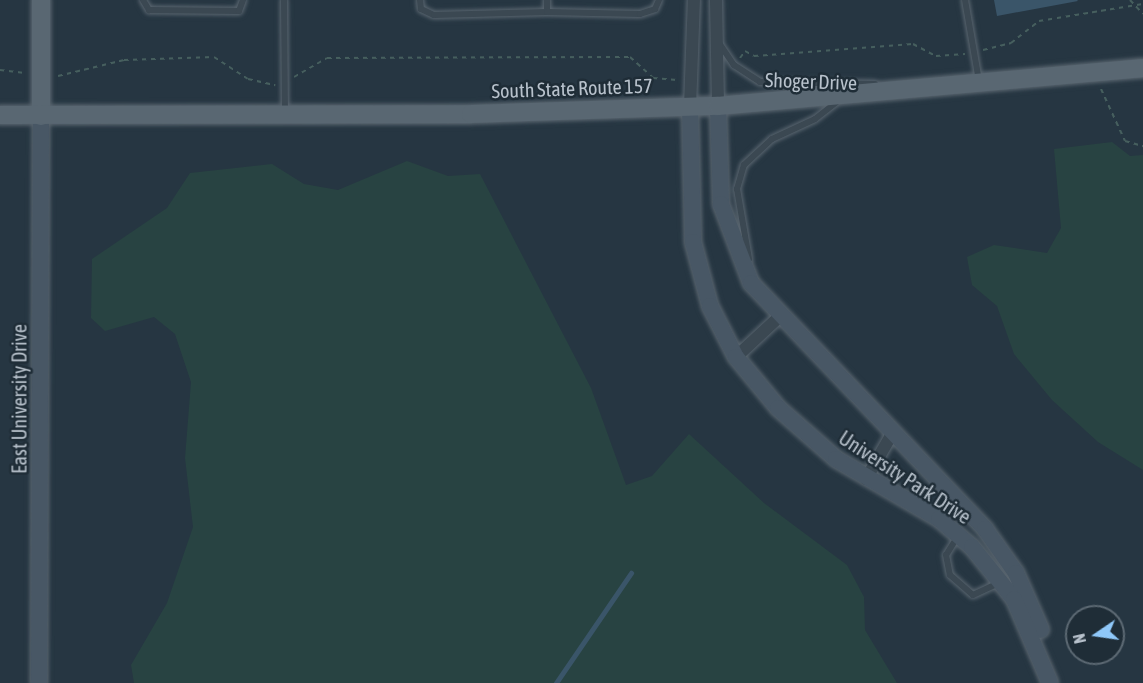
<!DOCTYPE html>
<html>
<head>
<meta charset="utf-8">
<style>
	body { margin:0 }
	#map { position:relative; width:1143px; height:683px; overflow:hidden; background:#263642; font-family:"Asap Condensed",sans-serif }
	div>[style] { position:absolute }
	.green>* { inset:0; background:#284342 }
	.water>* { inset:0; background:#3a5569 }
	.stream>* { height:4.5px; margin:-2.25px; padding:0 2.25px; transform-origin:2.25px; border-radius:2.25px; background:#3a5569 }
	.path>* { height:2px; margin-top:-1px; transform-origin:0; background:repeating-linear-gradient(90deg,#465f5e 0 4.5px,transparent 0 9px) }
	.roads { filter:drop-shadow(0 0 2px #59656f) drop-shadow(0 0 2px #59656f) }
	.lane>* { height:6px; margin:-3px; padding:0 3px; transform-origin:3px; border-radius:3px; background:#3b4852 }
	.street>* { height:12px; margin:-6px; padding:0 6px; transform-origin:6px; border-radius:6px; background:#3b4852 }
	.secondary>* { height:16px; margin:-8px; padding:0 8px; transform-origin:8px; border-radius:8px; background:#485765 }
	.primary>* { height:18px; margin:-9px; padding:0 9px; transform-origin:9px; border-radius:9px; background:#596772 }
	span { translate:-50% -50%; white-space:nowrap; text-align:center; line-height:1.15; -webkit-text-stroke:5px #1f2d37; paint-order:stroke }
	.street-label { font-size:20px; color:#b8c2cc }
	.north { position:absolute; left:1065px; top:605px; width:60px; height:60px; box-sizing:border-box; background:#1f2d37; border:2px solid #5c6973; border-radius:50%; rotate:257deg; font-size:16px; font-weight:700; line-height:24px; text-align:center; color:#b8c2cc }
	.north::after { content:''; display:block; margin:auto; width:21px; height:27px; background:#8fc8f9; clip-path:polygon(50% 0,100% 100%,50% 72%,0 100%) }
</style>
</head>
<body>
<div id="map">
	<div class="green">
		<div style="clip-path:polygon(1112px 142px,1130px 156px,1143px 155px,1143px 470px,1098px 442px,1052px 400px,1014px 354px,997px 306px,972px 285px,967px 257px,994px 245px,1047px 253px,1061px 228px,1054px 149px)"></div>
		<div style="clip-path:polygon(407px 161px,448px 176px,480px 174px,591px 388px,626px 485px,652px 476px,689px 434px,764px 503px,847px 565px,864px 597px,865px 630px,897px 683px,134px 683px,131px 665px,167px 603px,193px 527px,185px 458px,191px 382px,175px 334px,154px 317px,105px 331px,91px 318px,92px 259px,167px 208px,190px 173px,272px 164px,304px 184px,338px 190px)"></div>
	</div>
	<div class="water">
		<div style="clip-path:polygon(994px 0,1077px 0,1078px 1px,997px 16px)"></div>
	</div>
	<div class="stream">
		<div style="left:556px;top:683px;width:133px;rotate:-55.7deg"></div>
	</div>
	<div class="path">
		<div style="left:1130px;top:0;width:19px;rotate:47deg"></div>
		<div style="left:983px;top:50px;width:29px;rotate:-14deg"></div>
		<div style="left:1011px;top:43px;width:36px;rotate:-38deg"></div>
		<div style="left:1039px;top:21px;width:105px;rotate:-9.3deg"></div>
		<div style="left:740px;top:58px;width:9px;rotate:-54deg"></div>
		<div style="left:745px;top:51px;width:10px;rotate:29deg"></div>
		<div style="left:754px;top:56px;width:159px;rotate:-4.3deg"></div>
		<div style="left:913px;top:44px;width:26px;rotate:28deg"></div>
		<div style="left:936px;top:56px;width:29px;rotate:-4deg"></div>
		<div style="left:0;top:70px;width:25px;rotate:7deg"></div>
		<div style="left:58px;top:76px;width:68px;rotate:-13.6deg"></div>
		<div style="left:124px;top:60px;width:90px;rotate:-1.9deg"></div>
		<div style="left:214px;top:57px;width:40px;rotate:32.9deg"></div>
		<div style="left:248px;top:79px;width:28px;rotate:13deg"></div>
		<div style="left:294px;top:77px;width:38px;rotate:-30deg"></div>
		<div style="left:327px;top:58px;width:303px;rotate:-0.2deg"></div>
		<div style="left:630px;top:57px;width:31px;rotate:42deg"></div>
		<div style="left:653px;top:78px;width:24px;rotate:5deg"></div>
		<div style="left:1101px;top:89px;width:57px;rotate:65.2deg"></div>
		<div style="left:1125px;top:141px;width:19px;rotate:16deg"></div>
	</div>
	<div class="roads">
		<div class="lane">
			<div style="left:143px;top:0;width:12px;rotate:59deg"></div>
			<div style="left:149px;top:10px;width:90px;rotate:0.6deg"></div>
			<div style="left:239px;top:11px;width:12px;rotate:-70deg"></div>
			<div style="left:284px;top:0;width:114px;rotate:89.5deg"></div>
			<div style="left:420px;top:0;width:9px;rotate:84deg"></div>
			<div style="left:421px;top:9px;width:14px;rotate:25deg"></div>
			<div style="left:434px;top:15px;width:113px;rotate:-1.5deg"></div>
			<div style="left:547px;top:0;width:12px;rotate:90deg"></div>
			<div style="left:547px;top:12px;width:93px;rotate:1.2deg"></div>
			<div style="left:640px;top:14px;width:16px;rotate:-18deg"></div>
			<div style="left:655px;top:9px;width:10px;rotate:-66deg"></div>
			<div style="left:965px;top:0;width:82px;rotate:80.2deg"></div>
			<div style="left:719px;top:43px;width:27px;rotate:56deg"></div>
			<div style="left:734px;top:65px;width:31px;rotate:33deg"></div>
			<div style="left:760px;top:82px;width:115px;rotate:1deg"></div>
			<div style="left:749px;top:259px;width:71px;rotate:-99.7deg"></div>
			<div style="left:737px;top:189px;width:25px;rotate:-74deg"></div>
			<div style="left:744px;top:165px;width:38px;rotate:-43deg"></div>
			<div style="left:772px;top:139px;width:47px;rotate:-24.9deg"></div>
			<div style="left:815px;top:119px;width:29px;rotate:-38deg"></div>
			<div style="left:958px;top:536px;width:22px;rotate:122deg"></div>
			<div style="left:946px;top:555px;width:20px;rotate:79deg"></div>
			<div style="left:950px;top:575px;width:30px;rotate:41deg"></div>
			<div style="left:973px;top:595px;width:29px;rotate:-25deg"></div>
		</div>
		<div class="street">
			<div style="left:716px;top:0;width:106px;rotate:88.9deg"></div>
			<div style="left:690px;top:107px;width:107px;rotate:-87.9deg"></div>
			<div style="left:736px;top:357px;width:59px;rotate:-42.9deg"></div>
			<div style="left:866px;top:479px;width:52px;rotate:-60deg"></div>
		</div>
		<div class="secondary">
			<div style="left:718px;top:106px;width:98px;rotate:88.2deg"></div>
			<div style="left:721px;top:204px;width:85px;rotate:69.2deg"></div>
			<div style="left:751px;top:283px;width:340px;rotate:46.4deg"></div>
			<div style="left:985px;top:529px;width:54px;rotate:54.8deg"></div>
			<div style="left:1016px;top:573px;width:62px;rotate:66.3deg"></div>
			<div style="left:690px;top:107px;width:135px;rotate:88.7deg"></div>
			<div style="left:693px;top:242px;width:66px;rotate:75.1deg"></div>
			<div style="left:710px;top:306px;width:57px;rotate:63deg"></div>
			<div style="left:736px;top:357px;width:66px;rotate:50.5deg"></div>
			<div style="left:778px;top:408px;width:77px;rotate:41.3deg"></div>
			<div style="left:836px;top:459px;width:119px;rotate:30.2deg"></div>
			<div style="left:939px;top:519px;width:43px;rotate:40.3deg"></div>
			<div style="left:972px;top:547px;width:67px;rotate:51.1deg"></div>
			<div style="left:1014px;top:599px;width:91px;rotate:66.8deg"></div>
			<div style="left:39px;top:683px;width:567px;rotate:-89.8deg"></div>
		</div>
		<div class="primary">
			<div style="left:41px;top:0;width:116px;rotate:90deg"></div>
			<div style="left:0;top:115px;width:471px;rotate:-0.1deg"></div>
			<div style="left:471px;top:114px;width:247px;rotate:-1.9deg"></div>
			<div style="left:718px;top:106px;width:427px;rotate:-5.1deg"></div>
		</div>
	</div>
	<div class="street-label">
		<span style="left:811px;top:81px;rotate:2deg">Shoger Drive</span>
		<span style="left:572px;top:88px;rotate:-2deg">South State Route 157</span>
		<span style="left:19px;top:399px;rotate:-90deg">East University Drive</span>
		<span style="left:905px;top:477px;rotate:33deg">University Park Drive</span>
	</div>
	<div class="north">N</div>
</div>
</body>
</html>
